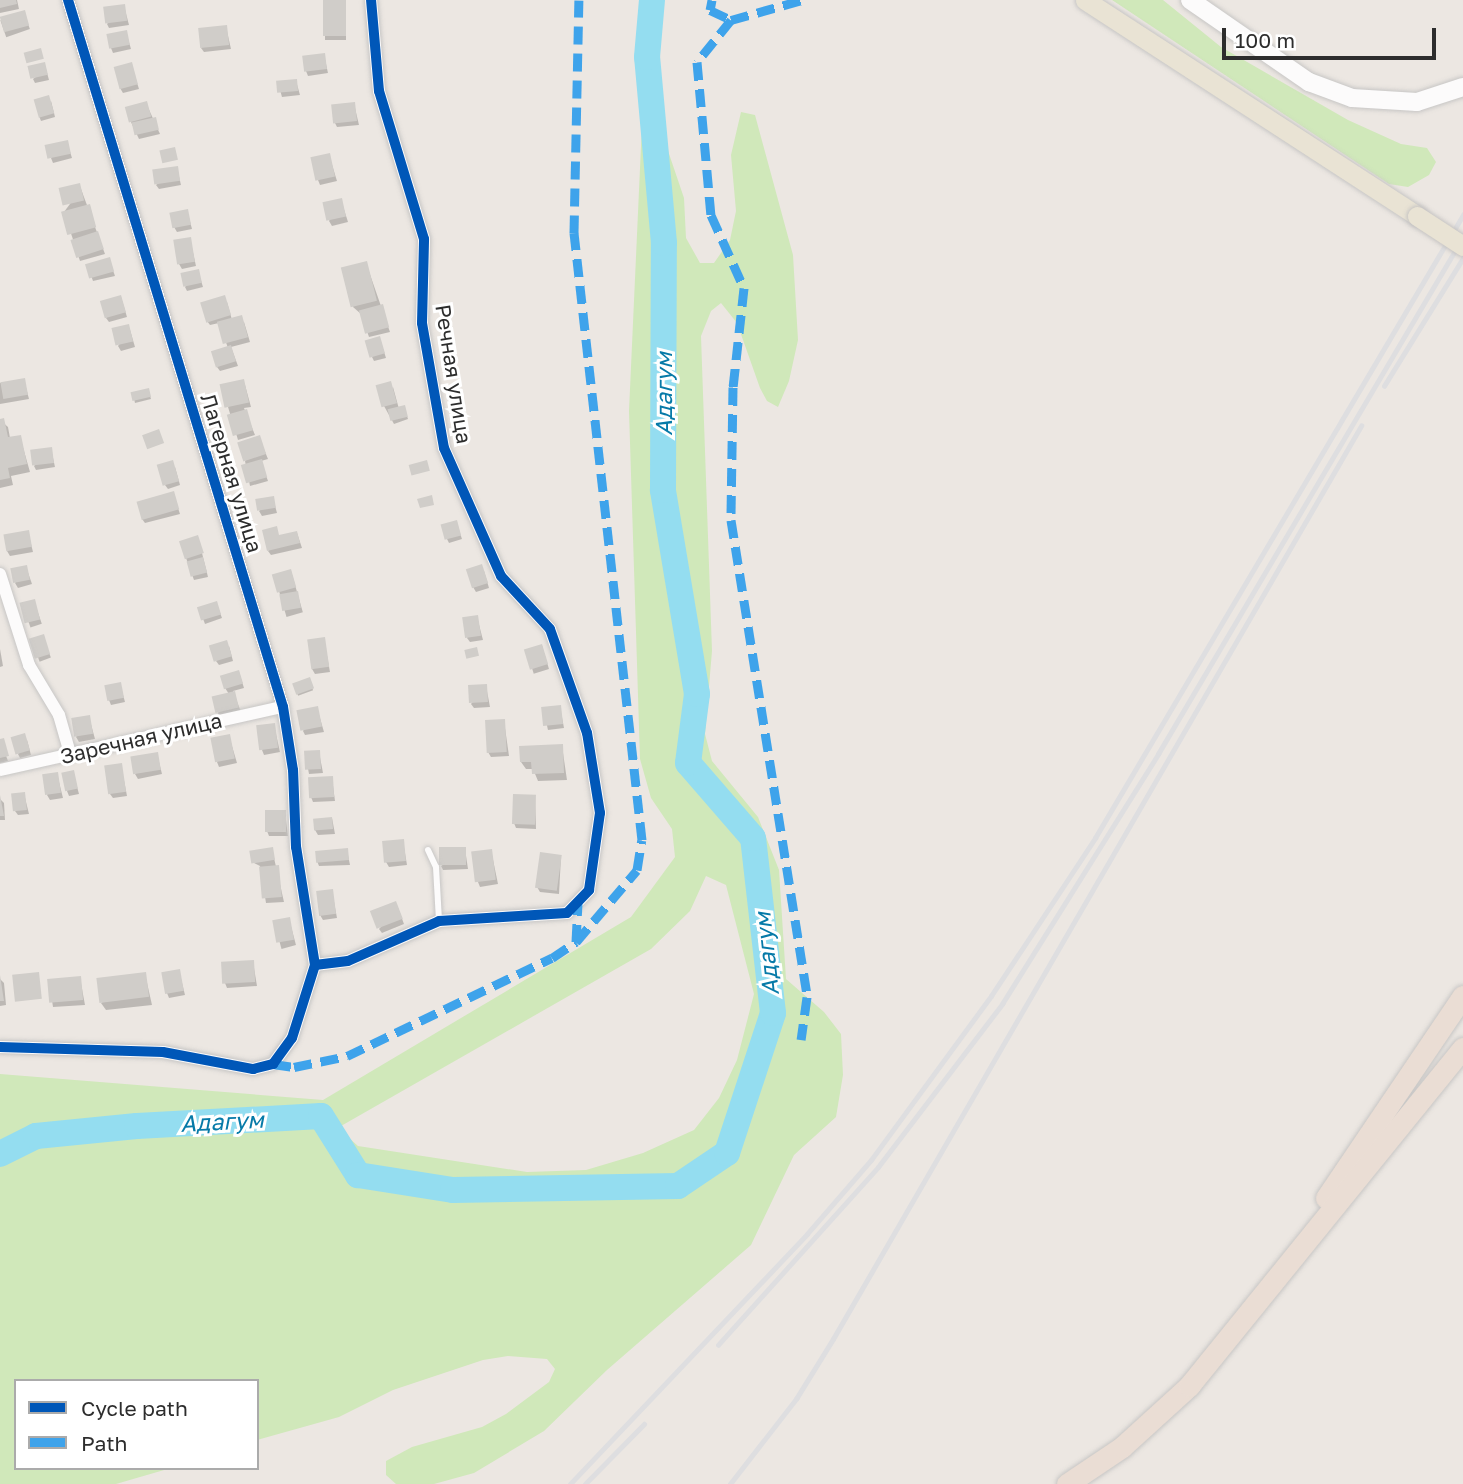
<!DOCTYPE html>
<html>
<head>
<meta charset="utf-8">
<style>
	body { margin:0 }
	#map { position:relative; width:1463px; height:1484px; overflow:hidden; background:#ece7e2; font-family:"Golos Text",sans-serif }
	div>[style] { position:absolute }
	.green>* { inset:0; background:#d0e8ba }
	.shadow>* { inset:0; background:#0003; transform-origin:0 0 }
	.river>* { height:26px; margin:-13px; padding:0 13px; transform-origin:13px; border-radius:13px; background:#94ddf0 }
	.building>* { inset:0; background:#d0cdc9; transform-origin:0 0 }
	.roads { filter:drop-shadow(0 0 2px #c7c6c5) drop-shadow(0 0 2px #c7c6c5) }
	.lane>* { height:6px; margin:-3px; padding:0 3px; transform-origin:3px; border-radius:3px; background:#fcfbfb }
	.street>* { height:12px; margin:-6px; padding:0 6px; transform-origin:6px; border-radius:6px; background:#fcfbfb }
	.secondary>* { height:18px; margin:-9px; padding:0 9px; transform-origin:9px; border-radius:9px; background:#fcfbfb }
	.primary>* { height:19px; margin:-9.5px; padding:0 9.5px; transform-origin:9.5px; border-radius:9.5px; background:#e9e3d4 }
	.highway>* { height:21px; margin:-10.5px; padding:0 10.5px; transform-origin:10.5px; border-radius:10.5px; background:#eaddd4 }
	.rail>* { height:4.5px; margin:-2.25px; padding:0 2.25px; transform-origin:2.25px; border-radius:2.25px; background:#dedee0 }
	.bridges { filter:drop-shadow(0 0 2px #c6c4c3) drop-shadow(0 0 2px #c6c4c3) }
	.primary-bridge>* { height:19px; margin:-9.5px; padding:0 9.5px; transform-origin:9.5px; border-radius:9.5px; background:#e9e3d4 }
	.quiet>* { height:9px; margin-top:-4.5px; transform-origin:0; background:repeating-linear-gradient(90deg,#3ea3eb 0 18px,transparent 0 27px) }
	.cycleway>* { height:10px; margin:-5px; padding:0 5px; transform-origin:5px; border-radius:5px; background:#0057b8 }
	span { translate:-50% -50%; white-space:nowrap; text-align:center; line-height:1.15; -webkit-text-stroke:6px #fff; paint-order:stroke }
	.street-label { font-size:21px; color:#2d2d2d }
	.water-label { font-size:23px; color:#067aa8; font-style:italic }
	.legend { position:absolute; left:14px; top:1379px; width:245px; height:91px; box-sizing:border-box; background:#fff; border:2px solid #ababab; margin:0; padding:9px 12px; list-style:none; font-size:21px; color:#2d2d2d }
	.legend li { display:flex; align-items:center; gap:14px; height:35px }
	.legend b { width:35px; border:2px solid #ababab }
	.scale { position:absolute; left:1222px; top:28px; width:214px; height:32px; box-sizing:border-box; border:4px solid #2d2d2d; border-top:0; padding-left:9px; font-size:21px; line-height:24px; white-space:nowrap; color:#2d2d2d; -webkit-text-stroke:5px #fff; paint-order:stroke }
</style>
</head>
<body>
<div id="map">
	<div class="green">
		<div style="clip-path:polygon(1112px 0,1163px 0,1221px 47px,1348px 120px,1401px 144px,1427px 148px,1436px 162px,1429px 175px,1408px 187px,1389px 184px)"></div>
		<div style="clip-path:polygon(evenodd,644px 80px,684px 198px,686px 238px,700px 263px,714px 263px,730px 240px,736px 211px,731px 155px,741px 112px,755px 115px,793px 255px,798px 340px,789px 381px,778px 407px,767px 401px,760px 388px,737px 323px,721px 303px,711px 311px,701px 336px,712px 651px,705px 734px,712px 761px,758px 817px,779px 870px,786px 979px,824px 1012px,841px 1034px,843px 1075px,836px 1117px,794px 1155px,751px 1245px,607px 1370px,544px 1431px,474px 1473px,434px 1484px,396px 1484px,386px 1475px,386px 1461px,412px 1447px,482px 1427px,506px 1414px,549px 1382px,555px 1369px,547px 1359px,508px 1356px,483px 1360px,393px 1390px,339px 1417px,257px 1440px,257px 1381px,16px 1381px,16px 1468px,171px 1468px,116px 1484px,0 1484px,0 1074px,323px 1100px,631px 917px,675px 857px,672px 829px,651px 798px,640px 759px,629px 411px,644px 80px,706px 876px,726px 885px,754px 994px,737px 1060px,719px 1098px,694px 1130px,643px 1153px,586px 1170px,527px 1172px,358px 1146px,348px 1137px,341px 1126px,651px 949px,690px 911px,706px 876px)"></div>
	</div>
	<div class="shadow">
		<div style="clip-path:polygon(0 0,17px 0,19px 9px,0 13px)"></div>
		<div style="left:325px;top:0;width:21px;height:40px"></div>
		<div style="clip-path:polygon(124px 6px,129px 25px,109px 28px,107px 24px)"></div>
		<div style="left:24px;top:12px;width:18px;height:25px;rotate:71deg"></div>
		<div style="clip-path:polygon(226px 27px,231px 49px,204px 52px,201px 48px)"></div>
		<div style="clip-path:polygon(126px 32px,131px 49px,113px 53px,111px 48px)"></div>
		<div style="clip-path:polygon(324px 55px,328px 73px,308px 76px,306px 71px)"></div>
		<div style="clip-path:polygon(131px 64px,139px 89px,123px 93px,120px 88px)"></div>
		<div style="clip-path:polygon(46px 69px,49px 80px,35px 83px,33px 79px)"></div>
		<div style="clip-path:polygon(296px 81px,300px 95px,282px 97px,278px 83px)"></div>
		<div style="clip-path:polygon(51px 101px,55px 117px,41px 121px,39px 116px)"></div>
		<div style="clip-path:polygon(146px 103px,160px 134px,139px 139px,130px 120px)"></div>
		<div style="clip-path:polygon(354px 104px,359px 125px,337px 127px,335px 123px)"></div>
		<div style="clip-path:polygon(67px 142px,72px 158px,53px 163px,51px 158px)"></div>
		<div style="clip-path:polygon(329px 155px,337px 181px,320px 185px,318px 180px)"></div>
		<div style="clip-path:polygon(177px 168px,181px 185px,159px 189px,156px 185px)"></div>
		<div style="clip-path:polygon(81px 189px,105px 254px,80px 261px,64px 212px)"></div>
		<div style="clip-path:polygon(341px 200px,348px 222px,332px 226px,329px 221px)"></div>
		<div style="clip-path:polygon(187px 210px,192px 229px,177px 232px,174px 227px)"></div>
		<div style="clip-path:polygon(190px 239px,196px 266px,182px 269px,179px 264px)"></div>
		<div style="clip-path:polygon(109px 259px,115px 276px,93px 281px,87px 265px)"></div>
		<div style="clip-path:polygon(366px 263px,390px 332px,369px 337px,361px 314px,353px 307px)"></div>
		<div style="clip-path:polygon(198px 271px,203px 287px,187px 291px,185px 287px)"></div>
		<div style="clip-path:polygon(121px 297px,127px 317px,109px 322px,106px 318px)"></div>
		<div style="clip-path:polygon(227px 302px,232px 320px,244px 322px,250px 342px,231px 347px,238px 366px,220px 371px,217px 367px,228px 348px,219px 323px,210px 325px,207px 321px)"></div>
		<div style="clip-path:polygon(130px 330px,135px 347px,121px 351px,118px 346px)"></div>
		<div style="clip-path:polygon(381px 342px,386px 358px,374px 361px,372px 357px)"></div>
		<div style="clip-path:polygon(24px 380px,29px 399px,0 404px,0 383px)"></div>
		<div style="clip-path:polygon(245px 385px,251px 407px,244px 408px,255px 435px,238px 440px,228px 407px)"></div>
		<div style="clip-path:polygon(393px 387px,399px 409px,405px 409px,408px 419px,394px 424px,384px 406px)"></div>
		<div style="clip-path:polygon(149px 392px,151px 399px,135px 403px,133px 394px)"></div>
		<div style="clip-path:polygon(0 420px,8px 427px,10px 438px,20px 437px,30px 472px,11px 476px,13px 485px,0 488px)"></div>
		<div style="clip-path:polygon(261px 442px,268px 459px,261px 461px,268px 481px,250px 486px,245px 461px)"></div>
		<div style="clip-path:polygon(51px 449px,55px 467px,36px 470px,34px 466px)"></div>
		<div style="clip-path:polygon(175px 467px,180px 485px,168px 489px,165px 485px)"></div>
		<div style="clip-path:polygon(173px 493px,180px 514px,145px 523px,142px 519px)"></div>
		<div style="clip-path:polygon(273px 498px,277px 513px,262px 516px,259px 511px)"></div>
		<div style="clip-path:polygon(456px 522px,462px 539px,449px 543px,447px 539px)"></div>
		<div style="clip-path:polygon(28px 532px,33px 552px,10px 556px,7px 551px)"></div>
		<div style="clip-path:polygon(297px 533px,302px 548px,271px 555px,268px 551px,279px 537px)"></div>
		<div style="clip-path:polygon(198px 537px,208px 577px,194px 580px,186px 558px)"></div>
		<div style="clip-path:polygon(26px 567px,32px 584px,18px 588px,15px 583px)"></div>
		<div style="left:291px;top:571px;width:43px;height:17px;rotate:74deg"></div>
		<div style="clip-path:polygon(484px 571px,489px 588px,476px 592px,473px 587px)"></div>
		<div style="left:34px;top:601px;width:24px;height:12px;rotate:71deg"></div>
		<div style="clip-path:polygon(218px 607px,222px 618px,205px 624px,199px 608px)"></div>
		<div style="clip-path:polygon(477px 617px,483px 640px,470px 642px,467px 638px)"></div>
		<div style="left:43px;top:636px;width:23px;height:12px;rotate:70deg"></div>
		<div style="clip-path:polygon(324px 639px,330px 672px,315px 674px,312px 669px)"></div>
		<div style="clip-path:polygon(229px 646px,233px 661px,219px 665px,216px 661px)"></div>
		<div style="left:542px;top:646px;width:24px;height:16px;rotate:73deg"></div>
		<div style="clip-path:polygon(0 649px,3px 666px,0 667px)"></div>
		<div style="clip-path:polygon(239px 672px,244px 688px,233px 691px,241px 712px,220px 718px,218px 713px,229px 694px,225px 688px)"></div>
		<div style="left:309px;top:679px;width:12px;height:16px;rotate:70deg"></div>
		<div style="clip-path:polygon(120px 684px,125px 702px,111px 705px,109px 700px)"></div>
		<div style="clip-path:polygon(486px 686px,490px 707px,474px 708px,471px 704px)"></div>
		<div style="clip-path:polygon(560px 707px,564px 728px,548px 730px,543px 709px)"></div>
		<div style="clip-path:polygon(317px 708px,324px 732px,305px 735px,303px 731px)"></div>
		<div style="clip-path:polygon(89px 717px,95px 739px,79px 742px,76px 737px)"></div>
		<div style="clip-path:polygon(504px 721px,509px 756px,491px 757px,488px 752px)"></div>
		<div style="clip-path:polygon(274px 725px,280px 752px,264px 755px,262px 750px)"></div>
		<div style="clip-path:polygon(229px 736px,237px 763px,219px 767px,217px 762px)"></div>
		<div style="clip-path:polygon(0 740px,8px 761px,0 763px)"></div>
		<div style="clip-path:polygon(27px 740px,31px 755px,20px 758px,18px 754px)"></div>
		<div style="clip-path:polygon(562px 746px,567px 780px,538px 781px,533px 769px,526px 769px,521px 762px)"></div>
		<div style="clip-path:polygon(319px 752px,323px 773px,309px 774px,305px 753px)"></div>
		<div style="clip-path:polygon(157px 754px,162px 774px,138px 779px,135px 774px)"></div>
		<div style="clip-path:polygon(121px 765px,127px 796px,113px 798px,110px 794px)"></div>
		<div style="clip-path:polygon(73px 772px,79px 794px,69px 796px,67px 791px)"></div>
		<div style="clip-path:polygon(57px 774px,63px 798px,50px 800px,47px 795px)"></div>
		<div style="clip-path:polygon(332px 778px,335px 801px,313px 802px,311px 797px)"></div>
		<div style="clip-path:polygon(24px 794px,29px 814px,18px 815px,15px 811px)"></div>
		<div style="clip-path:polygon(535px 797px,536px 829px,516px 828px,514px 823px)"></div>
		<div style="clip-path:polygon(0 799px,4px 803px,5px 820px,0 820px)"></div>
		<div style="clip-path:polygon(285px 812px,288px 836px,269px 836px,267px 831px)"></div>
		<div style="clip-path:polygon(332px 818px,335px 834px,318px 835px,315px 830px)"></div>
		<div style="clip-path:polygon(403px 841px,407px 865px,389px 867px,386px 862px)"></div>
		<div style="clip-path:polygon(272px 849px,284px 902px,266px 903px,260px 866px,252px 862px)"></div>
		<div style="clip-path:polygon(465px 849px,468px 869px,443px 870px,441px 866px)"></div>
		<div style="clip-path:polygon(347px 850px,350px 865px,319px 866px,317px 861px)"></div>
		<div style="clip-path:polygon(491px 850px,498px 884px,480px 887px,478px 882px)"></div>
		<div style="clip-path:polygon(561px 857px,559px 894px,540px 892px,537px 887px)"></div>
		<div style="clip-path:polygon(332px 891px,337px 918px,323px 920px,320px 915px)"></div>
		<div style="clip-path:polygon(398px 908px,404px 924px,382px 933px,379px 929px)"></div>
		<div style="left:289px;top:919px;width:27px;height:15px;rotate:75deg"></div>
		<div style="clip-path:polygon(253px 962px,257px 986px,227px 988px,225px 983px)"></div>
		<div style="clip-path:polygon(179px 971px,185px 995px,169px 998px,167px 993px)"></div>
		<div style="clip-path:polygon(145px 974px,152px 1005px,106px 1010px,101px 1003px)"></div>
		<div style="clip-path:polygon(80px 978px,85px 1005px,53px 1007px,49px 981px)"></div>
		<div style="clip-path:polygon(0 979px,4px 983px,6px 1005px,0 1006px)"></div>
	</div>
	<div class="river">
		<div style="left:0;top:1154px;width:40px;rotate:-26.6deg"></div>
		<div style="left:36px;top:1136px;width:101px;rotate:-5.7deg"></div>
		<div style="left:137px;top:1126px;width:184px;rotate:-3.1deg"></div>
		<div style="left:321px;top:1116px;width:70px;rotate:57.9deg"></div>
		<div style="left:358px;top:1175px;width:96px;rotate:9deg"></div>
		<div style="left:453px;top:1190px;width:225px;rotate:-1deg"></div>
		<div style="left:678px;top:1186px;width:59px;rotate:-34deg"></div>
		<div style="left:727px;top:1153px;width:147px;rotate:-71.8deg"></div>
		<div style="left:773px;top:1013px;width:176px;rotate:-96.5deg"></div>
		<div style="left:753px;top:838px;width:99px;rotate:-130.9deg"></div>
		<div style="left:688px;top:763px;width:70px;rotate:-82.6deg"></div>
		<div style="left:697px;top:694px;width:207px;rotate:-99.5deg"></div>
		<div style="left:663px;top:490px;width:247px;rotate:-89.8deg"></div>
		<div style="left:664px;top:243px;width:187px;rotate:-95.2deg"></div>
		<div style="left:647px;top:57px;width:57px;rotate:-85deg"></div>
	</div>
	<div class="building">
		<div style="clip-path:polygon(0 0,16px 0,17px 4px,0 8px)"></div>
		<div style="left:323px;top:0;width:23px;height:36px"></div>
		<div style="left:125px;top:4px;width:17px;height:22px;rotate:83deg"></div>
		<div style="left:25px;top:10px;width:16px;height:26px;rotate:75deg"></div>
		<div style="left:227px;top:25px;width:20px;height:29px;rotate:84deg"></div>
		<div style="left:127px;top:30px;width:15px;height:21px;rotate:79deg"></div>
		<div style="left:41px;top:48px;width:11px;height:18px;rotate:75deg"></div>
		<div style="left:325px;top:53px;width:16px;height:23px;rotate:83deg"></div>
		<div style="left:45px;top:62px;width:13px;height:18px;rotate:77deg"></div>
		<div style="left:132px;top:62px;width:23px;height:19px;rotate:75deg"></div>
		<div style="left:297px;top:79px;width:12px;height:21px;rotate:85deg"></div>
		<div style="left:49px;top:95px;width:19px;height:16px;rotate:74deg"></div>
		<div style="left:147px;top:101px;width:16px;height:23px;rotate:75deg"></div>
		<div style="left:355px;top:102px;width:19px;height:24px;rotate:84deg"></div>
		<div style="left:156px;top:117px;width:13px;height:25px;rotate:77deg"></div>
		<div style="left:68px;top:140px;width:14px;height:24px;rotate:78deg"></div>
		<div style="left:175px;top:147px;width:13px;height:16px;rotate:77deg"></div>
		<div style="left:330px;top:153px;width:24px;height:20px;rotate:78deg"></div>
		<div style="left:178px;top:166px;width:15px;height:26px;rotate:82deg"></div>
		<div style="left:80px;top:183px;width:18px;height:22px;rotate:77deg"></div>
		<div style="left:342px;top:198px;width:19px;height:20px;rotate:78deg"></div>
		<div style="left:90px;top:204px;width:24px;height:30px;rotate:75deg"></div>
		<div style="left:188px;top:209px;width:16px;height:19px;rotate:79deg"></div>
		<div style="left:98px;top:231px;width:19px;height:29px;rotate:72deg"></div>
		<div style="left:191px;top:237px;width:25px;height:18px;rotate:81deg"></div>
		<div style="left:110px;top:257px;width:15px;height:26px;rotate:74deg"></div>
		<div style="left:367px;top:261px;width:41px;height:27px;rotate:76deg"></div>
		<div style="left:199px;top:269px;width:14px;height:19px;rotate:78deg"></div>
		<div style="left:121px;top:295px;width:18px;height:22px;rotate:74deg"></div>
		<div style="left:225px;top:295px;width:21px;height:26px;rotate:73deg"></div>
		<div style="left:383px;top:304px;width:24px;height:25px;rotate:75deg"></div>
		<div style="left:242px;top:315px;width:23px;height:26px;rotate:75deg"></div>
		<div style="left:129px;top:324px;width:18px;height:18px;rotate:77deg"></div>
		<div style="left:380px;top:336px;width:18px;height:16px;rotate:74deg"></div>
		<div style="left:231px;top:345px;width:17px;height:21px;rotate:73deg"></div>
		<div style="left:25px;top:378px;width:17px;height:25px;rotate:80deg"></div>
		<div style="left:244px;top:379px;width:24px;height:25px;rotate:78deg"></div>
		<div style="left:391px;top:381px;width:23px;height:16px;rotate:75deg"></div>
		<div style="left:149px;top:388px;width:9px;height:19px;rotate:77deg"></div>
		<div style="left:405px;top:405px;width:12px;height:18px;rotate:76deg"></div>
		<div style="left:247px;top:409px;width:22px;height:21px;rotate:74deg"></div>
		<div style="clip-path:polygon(4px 418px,8px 437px,21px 435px,27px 464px,8px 468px,10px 478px,0 480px,0 419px)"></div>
		<div style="left:159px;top:429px;width:15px;height:18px;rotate:70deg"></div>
		<div style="left:260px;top:435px;width:20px;height:24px;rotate:72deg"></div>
		<div style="left:52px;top:447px;width:16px;height:22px;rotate:83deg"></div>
		<div style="left:262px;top:459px;width:19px;height:22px;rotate:74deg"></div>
		<div style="left:173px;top:460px;width:22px;height:17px;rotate:74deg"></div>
		<div style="left:427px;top:460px;width:11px;height:19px;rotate:75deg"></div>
		<div style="left:174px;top:491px;width:19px;height:39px;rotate:74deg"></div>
		<div style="clip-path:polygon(432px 495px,434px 505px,420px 508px,417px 499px)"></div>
		<div style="left:274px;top:496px;width:12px;height:19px;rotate:81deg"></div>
		<div style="left:457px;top:520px;width:16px;height:17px;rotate:75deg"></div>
		<div style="clip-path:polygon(277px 526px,279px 535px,297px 531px,300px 543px,267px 551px,262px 530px)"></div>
		<div style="left:29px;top:530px;width:17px;height:26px;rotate:80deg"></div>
		<div style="left:198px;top:535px;width:19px;height:20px;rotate:72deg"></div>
		<div style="left:203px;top:557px;width:16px;height:17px;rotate:75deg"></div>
		<div style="left:482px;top:564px;width:20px;height:17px;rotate:72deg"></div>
		<div style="left:27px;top:565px;width:15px;height:17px;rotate:79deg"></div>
		<div style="left:291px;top:569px;width:19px;height:20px;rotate:74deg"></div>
		<div style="left:298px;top:591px;width:17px;height:19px;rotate:80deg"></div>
		<div style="left:35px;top:599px;width:21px;height:16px;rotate:76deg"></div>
		<div style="left:217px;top:601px;width:14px;height:21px;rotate:73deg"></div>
		<div style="left:478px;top:615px;width:21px;height:16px;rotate:82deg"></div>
		<div style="left:44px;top:634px;width:21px;height:16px;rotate:73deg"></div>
		<div style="left:325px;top:637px;width:30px;height:18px;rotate:82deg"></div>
		<div style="left:227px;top:640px;width:17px;height:19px;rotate:73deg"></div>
		<div style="left:542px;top:644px;width:21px;height:19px;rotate:73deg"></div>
		<div style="left:477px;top:647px;width:9px;height:13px;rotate:77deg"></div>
		<div style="left:239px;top:670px;width:14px;height:20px;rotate:73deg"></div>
		<div style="left:310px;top:677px;width:12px;height:19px;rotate:70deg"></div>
		<div style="left:121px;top:682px;width:16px;height:17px;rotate:79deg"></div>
		<div style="left:487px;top:684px;width:18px;height:19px;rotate:87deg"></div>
		<div style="left:235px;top:691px;width:17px;height:24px;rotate:77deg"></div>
		<div style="left:561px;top:705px;width:19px;height:20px;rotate:84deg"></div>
		<div style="left:318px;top:706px;width:21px;height:22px;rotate:79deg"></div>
		<div style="left:90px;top:715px;width:19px;height:19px;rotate:81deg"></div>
		<div style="left:505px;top:719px;width:33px;height:20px;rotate:87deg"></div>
		<div style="left:275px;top:723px;width:25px;height:19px;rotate:83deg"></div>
		<div style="left:25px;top:733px;width:18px;height:15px;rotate:74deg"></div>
		<div style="left:230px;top:734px;width:25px;height:20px;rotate:79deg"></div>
		<div style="clip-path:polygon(4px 738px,9px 756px,0 758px,0 739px)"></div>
		<div style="clip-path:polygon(563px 744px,564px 773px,532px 774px,531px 762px,520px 762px,519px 746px)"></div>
		<div style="left:320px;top:750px;width:19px;height:16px;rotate:87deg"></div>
		<div style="left:158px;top:752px;width:18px;height:28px;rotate:81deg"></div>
		<div style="left:122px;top:763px;width:29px;height:18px;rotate:82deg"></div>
		<div style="left:74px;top:770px;width:19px;height:13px;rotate:78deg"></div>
		<div style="left:58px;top:772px;width:21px;height:16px;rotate:82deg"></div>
		<div style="left:333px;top:776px;width:21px;height:25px;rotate:87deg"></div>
		<div style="left:25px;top:792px;width:18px;height:14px;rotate:84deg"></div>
		<div style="left:513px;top:794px;width:23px;height:30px;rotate:2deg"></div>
		<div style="clip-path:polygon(0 795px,4px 816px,0 816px)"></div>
		<div style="left:265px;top:810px;width:21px;height:22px"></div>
		<div style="left:332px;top:817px;width:12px;height:19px;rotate:85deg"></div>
		<div style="left:404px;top:839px;width:22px;height:22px;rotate:85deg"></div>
		<div style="left:273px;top:847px;width:13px;height:24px;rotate:81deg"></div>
		<div style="left:466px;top:847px;width:18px;height:27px;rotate:90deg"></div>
		<div style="left:348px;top:848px;width:12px;height:33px;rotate:85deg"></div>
		<div style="left:492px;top:849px;width:31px;height:21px;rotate:83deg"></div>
		<div style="left:540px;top:852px;width:22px;height:36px;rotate:8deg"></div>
		<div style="left:279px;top:865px;width:32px;height:20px;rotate:85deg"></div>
		<div style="left:333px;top:889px;width:25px;height:17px;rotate:83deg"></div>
		<div style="left:396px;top:901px;width:19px;height:28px;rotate:69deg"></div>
		<div style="left:290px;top:917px;width:23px;height:18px;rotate:80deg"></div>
		<div style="left:254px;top:960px;width:22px;height:33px;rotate:87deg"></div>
		<div style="left:180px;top:969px;width:22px;height:19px;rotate:80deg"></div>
		<div style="left:39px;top:972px;width:27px;height:27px;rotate:84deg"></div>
		<div style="left:146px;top:972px;width:25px;height:50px;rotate:83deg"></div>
		<div style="clip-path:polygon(0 975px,4px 1001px,0 1001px)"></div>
		<div style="left:81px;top:976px;width:24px;height:34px;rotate:85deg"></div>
	</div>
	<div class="roads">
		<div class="lane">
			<div style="left:428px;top:850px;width:19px;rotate:65deg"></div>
			<div style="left:436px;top:867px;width:54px;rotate:86.8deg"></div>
		</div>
		<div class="street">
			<div style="left:0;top:574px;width:96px;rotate:72.3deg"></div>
			<div style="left:29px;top:665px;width:58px;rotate:59deg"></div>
			<div style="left:59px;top:715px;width:40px;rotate:74deg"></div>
			<div style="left:0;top:770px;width:290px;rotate:-12.6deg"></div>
			<div style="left:315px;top:965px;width:33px;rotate:-7deg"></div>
			<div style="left:348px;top:961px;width:99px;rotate:-23.7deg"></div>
			<div style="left:439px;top:921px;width:128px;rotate:-3.6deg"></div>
			<div style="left:567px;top:913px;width:32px;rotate:-46deg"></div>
			<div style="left:589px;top:890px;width:78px;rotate:-81.9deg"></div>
			<div style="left:600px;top:813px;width:81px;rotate:-99.2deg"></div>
			<div style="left:587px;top:733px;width:110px;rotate:-109.6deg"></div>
			<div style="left:550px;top:629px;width:72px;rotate:-132.8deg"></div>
			<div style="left:501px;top:576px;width:140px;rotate:-114deg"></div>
			<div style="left:444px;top:448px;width:127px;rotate:-100deg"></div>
			<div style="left:422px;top:323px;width:84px;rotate:-88.6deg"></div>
			<div style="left:424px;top:239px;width:155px;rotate:-106.9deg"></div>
			<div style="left:379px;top:91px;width:91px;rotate:-95deg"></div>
			<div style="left:0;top:1047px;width:163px;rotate:1.8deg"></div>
			<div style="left:163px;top:1052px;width:92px;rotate:10.7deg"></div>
			<div style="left:253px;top:1069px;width:21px;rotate:-14deg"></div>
			<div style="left:273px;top:1064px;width:32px;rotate:-54deg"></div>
			<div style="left:292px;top:1038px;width:77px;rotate:-72.5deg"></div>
			<div style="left:315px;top:965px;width:120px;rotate:-99.1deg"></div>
			<div style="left:296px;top:847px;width:77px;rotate:-92.2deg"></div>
			<div style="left:293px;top:770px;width:64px;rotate:-99deg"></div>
			<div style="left:283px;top:707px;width:739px;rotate:-106.91deg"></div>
		</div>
		<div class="secondary">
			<div style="left:1190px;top:0;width:145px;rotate:34.6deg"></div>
			<div style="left:1309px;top:82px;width:46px;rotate:20.4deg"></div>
			<div style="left:1352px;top:98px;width:65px;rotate:3.5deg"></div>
			<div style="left:1417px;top:102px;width:48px;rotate:-18.1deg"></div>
		</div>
		<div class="primary">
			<div style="left:1085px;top:0;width:396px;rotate:33deg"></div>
		</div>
		<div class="highway">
			<div style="left:1326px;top:1198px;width:244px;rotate:-55.9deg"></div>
			<div style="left:1067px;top:1484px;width:66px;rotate:-33.9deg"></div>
			<div style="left:1122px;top:1447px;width:91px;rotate:-42.3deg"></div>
			<div style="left:1189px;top:1386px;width:435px;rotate:-51deg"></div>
		</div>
	</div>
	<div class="rail">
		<div style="left:1384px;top:386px;width:150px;rotate:-58.3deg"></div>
		<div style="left:718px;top:1345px;width:239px;rotate:-48deg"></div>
		<div style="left:878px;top:1167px;width:205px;rotate:-52.7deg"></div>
		<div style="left:1002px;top:1004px;width:295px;rotate:-58deg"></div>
		<div style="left:1158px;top:754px;width:600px;rotate:-59.46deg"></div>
		<div style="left:570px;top:1484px;width:344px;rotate:-46.5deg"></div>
		<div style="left:807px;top:1234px;width:98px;rotate:-49.1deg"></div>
		<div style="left:871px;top:1160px;width:203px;rotate:-53.8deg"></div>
		<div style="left:991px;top:996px;width:189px;rotate:-56.6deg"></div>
		<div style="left:1095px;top:838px;width:724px;rotate:-59.43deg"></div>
		<div style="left:585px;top:1484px;width:84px;rotate:-45.5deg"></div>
		<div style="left:730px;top:1484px;width:108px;rotate:-52.2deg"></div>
		<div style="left:796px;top:1399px;width:70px;rotate:-58.3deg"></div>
		<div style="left:833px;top:1339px;width:1055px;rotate:-59.96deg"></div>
	</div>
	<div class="bridges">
		<div class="primary-bridge">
			<div style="left:1417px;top:216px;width:55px;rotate:33.1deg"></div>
		</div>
	</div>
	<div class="quiet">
		<div style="left:712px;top:0;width:10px;rotate:101deg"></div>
		<div style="left:710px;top:10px;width:23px;rotate:25deg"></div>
		<div style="left:731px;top:20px;width:74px;rotate:-15.7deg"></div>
		<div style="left:731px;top:20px;width:54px;rotate:129deg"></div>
		<div style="left:697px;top:62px;width:154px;rotate:84.8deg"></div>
		<div style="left:711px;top:215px;width:80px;rotate:65.7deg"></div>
		<div style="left:744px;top:288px;width:100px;rotate:96.3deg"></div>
		<div style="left:733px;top:387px;width:133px;rotate:90.9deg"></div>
		<div style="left:731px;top:520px;width:483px;rotate:80.9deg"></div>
		<div style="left:807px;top:997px;width:43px;rotate:97.9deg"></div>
		<div style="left:576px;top:942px;width:94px;rotate:-49.7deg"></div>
		<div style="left:637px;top:870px;width:30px;rotate:-81deg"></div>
		<div style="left:642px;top:840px;width:611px;rotate:-96.39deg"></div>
		<div style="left:574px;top:233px;width:233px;rotate:-88.8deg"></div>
		<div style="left:273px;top:1064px;width:21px;rotate:8deg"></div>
		<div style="left:294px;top:1067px;width:54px;rotate:-11.7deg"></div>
		<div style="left:347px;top:1056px;width:227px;rotate:-25.6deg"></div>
		<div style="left:552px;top:958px;width:29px;rotate:-34deg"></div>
		<div style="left:576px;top:942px;width:40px;rotate:-87.1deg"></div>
	</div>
	<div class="cycleway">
		<div style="left:315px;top:965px;width:33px;rotate:-7deg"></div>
		<div style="left:348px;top:961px;width:99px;rotate:-23.7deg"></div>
		<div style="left:439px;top:921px;width:128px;rotate:-3.6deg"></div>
		<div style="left:567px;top:913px;width:32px;rotate:-46deg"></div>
		<div style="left:589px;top:890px;width:78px;rotate:-81.9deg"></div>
		<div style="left:600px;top:813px;width:81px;rotate:-99.2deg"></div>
		<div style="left:587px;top:733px;width:110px;rotate:-109.6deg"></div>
		<div style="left:550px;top:629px;width:72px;rotate:-132.8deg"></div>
		<div style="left:501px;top:576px;width:140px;rotate:-114deg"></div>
		<div style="left:444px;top:448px;width:127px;rotate:-100deg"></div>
		<div style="left:422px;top:323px;width:84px;rotate:-88.6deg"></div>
		<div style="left:424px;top:239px;width:155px;rotate:-106.9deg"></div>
		<div style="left:379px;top:91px;width:91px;rotate:-95deg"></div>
		<div style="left:0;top:1047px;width:163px;rotate:1.8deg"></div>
		<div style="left:163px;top:1052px;width:92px;rotate:10.7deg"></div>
		<div style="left:253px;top:1069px;width:21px;rotate:-14deg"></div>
		<div style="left:273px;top:1064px;width:32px;rotate:-54deg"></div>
		<div style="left:292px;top:1038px;width:77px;rotate:-72.5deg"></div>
		<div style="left:315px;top:965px;width:120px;rotate:-99.1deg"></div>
		<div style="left:296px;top:847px;width:77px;rotate:-92.2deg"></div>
		<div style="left:293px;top:770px;width:64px;rotate:-99deg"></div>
		<div style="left:283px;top:707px;width:739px;rotate:-106.91deg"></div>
	</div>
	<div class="street-label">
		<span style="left:454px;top:374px;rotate:81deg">Речная улица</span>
		<span style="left:232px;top:473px;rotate:73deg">Лагерная улица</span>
		<span style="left:141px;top:738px;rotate:-13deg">Заречная улица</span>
	</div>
	<div class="water-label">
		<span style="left:663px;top:394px;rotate:-90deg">Адагум</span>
		<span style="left:766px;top:954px;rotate:-96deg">Адагум</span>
		<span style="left:222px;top:1121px;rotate:-3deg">Адагум</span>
	</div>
	<ul class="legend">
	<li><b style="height:9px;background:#0057b8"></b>Cycle path</li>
	<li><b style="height:9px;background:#3ea3eb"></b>Path</li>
	</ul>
	<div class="scale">100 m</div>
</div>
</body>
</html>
